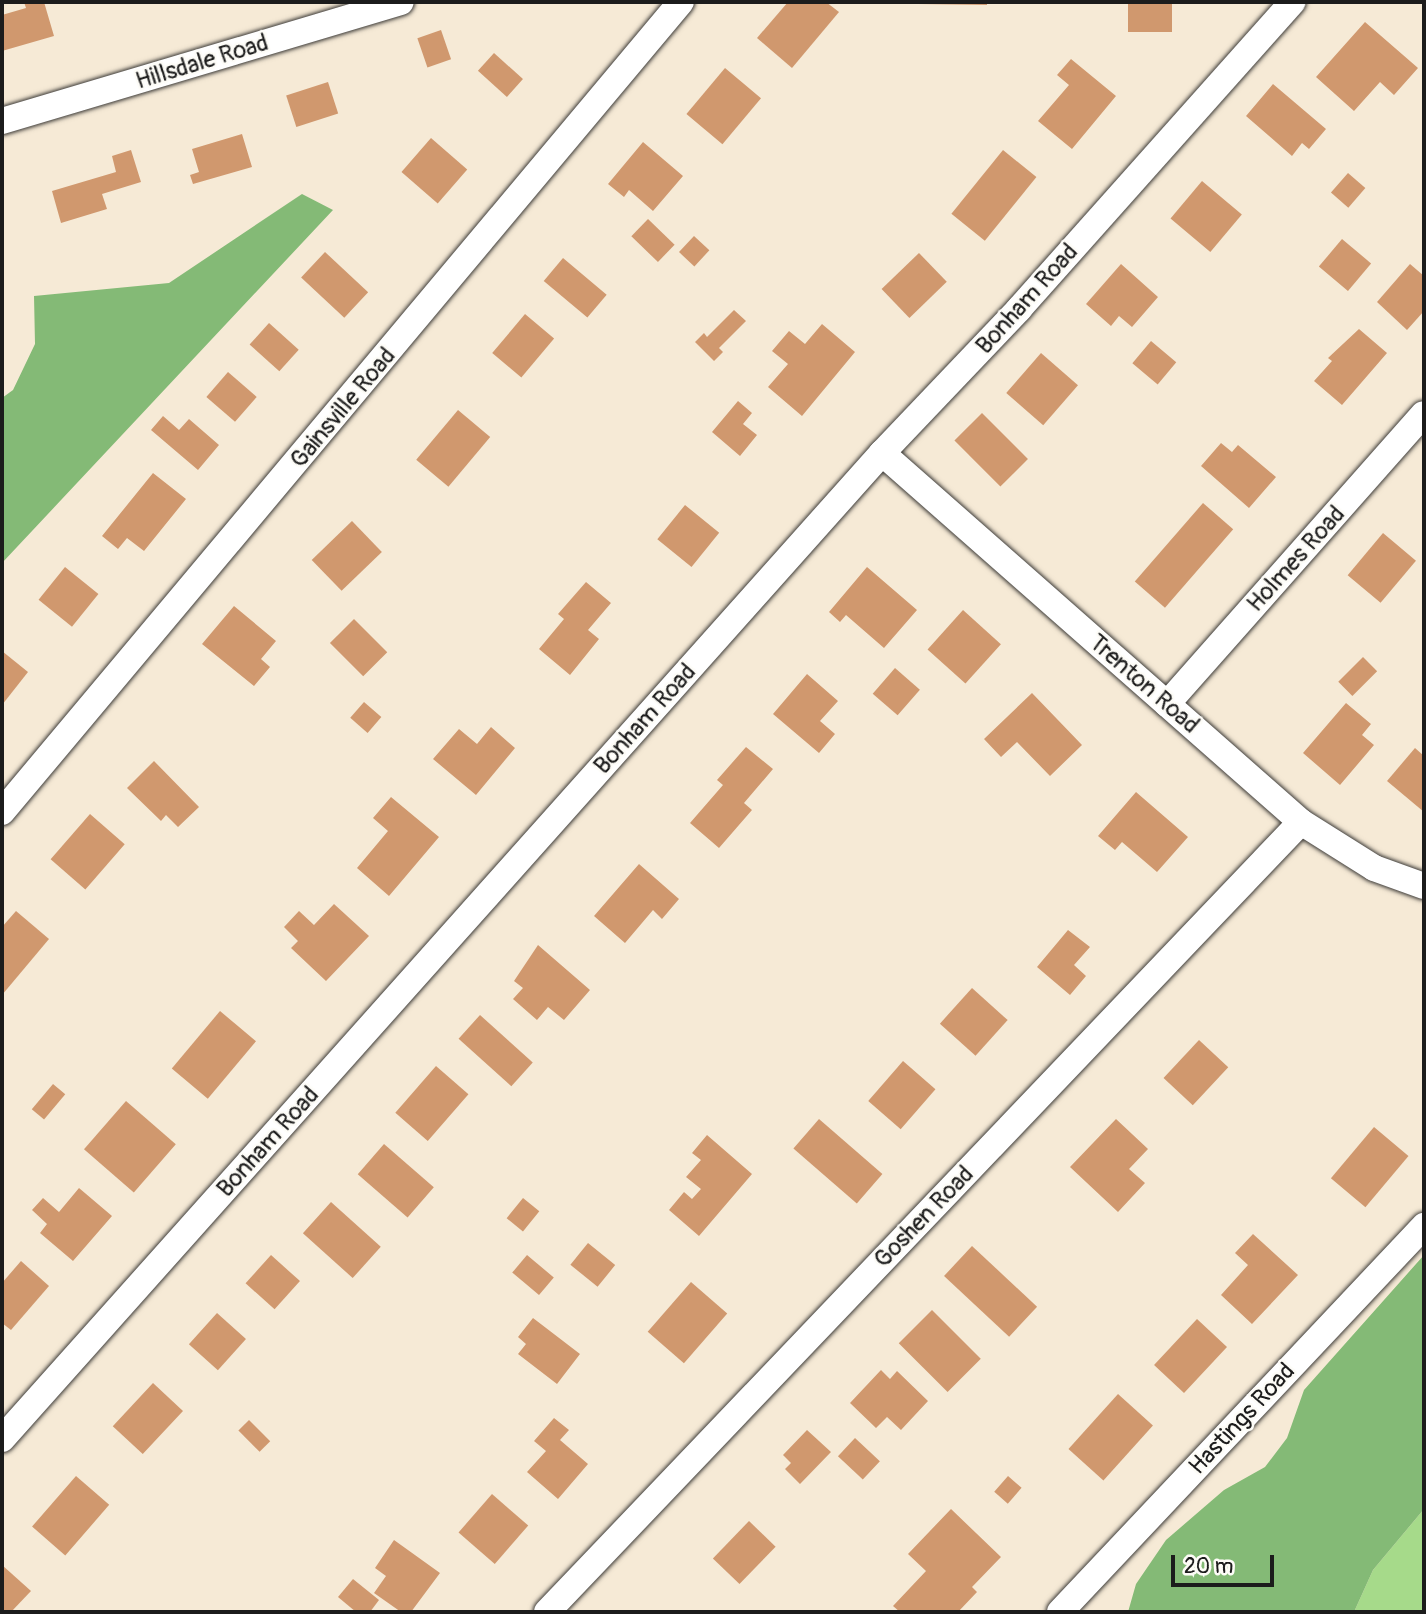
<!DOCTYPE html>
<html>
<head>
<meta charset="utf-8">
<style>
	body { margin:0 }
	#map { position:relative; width:1426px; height:1614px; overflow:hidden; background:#f6ead6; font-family:Pangolin,sans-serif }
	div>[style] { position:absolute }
	.green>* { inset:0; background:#a6da8a }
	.forest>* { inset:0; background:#84ba76 }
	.building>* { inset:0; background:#d0986e; transform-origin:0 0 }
	.roads { filter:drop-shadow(0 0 2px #3d3b38) drop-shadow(0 0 2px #3d3b38) }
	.minor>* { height:26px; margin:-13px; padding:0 13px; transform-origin:13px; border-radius:13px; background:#fff }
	span { translate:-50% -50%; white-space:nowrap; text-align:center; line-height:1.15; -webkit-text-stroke:5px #fdfcf7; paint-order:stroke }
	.street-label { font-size:24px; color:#1c1c1c }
	.frame { position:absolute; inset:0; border:4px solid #1c1c1c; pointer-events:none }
	.scale { position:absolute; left:1171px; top:1555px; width:103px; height:32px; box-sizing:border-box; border:4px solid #1c1c1c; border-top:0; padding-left:9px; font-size:21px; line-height:24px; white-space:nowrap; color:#1c1c1c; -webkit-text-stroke:5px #fdfcf7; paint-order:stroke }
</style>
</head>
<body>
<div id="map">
	<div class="green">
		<div style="clip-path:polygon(1424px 1509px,1424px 1612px,1354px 1612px,1373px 1570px)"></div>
	</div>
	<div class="forest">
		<div style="clip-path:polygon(302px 194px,333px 210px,2px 563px,2px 398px,13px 390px,35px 344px,34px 296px,169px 283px)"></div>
		<div style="clip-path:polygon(1424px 1255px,1424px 1509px,1373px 1570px,1354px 1612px,1128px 1612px,1136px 1584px,1166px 1540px,1224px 1490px,1265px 1467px,1287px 1438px,1304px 1390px)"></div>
	</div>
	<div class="building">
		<div style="clip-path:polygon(24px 2px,44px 2px,54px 36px,2px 51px,2px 15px,26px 8px)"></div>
		<div style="clip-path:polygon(788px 2px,826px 2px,839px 12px,792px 68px,757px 38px)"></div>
		<div style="clip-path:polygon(918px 2px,987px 2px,987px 5px,918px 4px)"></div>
		<div style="left:1128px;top:2px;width:44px;height:30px"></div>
		<div style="clip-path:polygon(1365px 22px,1418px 68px,1394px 95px,1380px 82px,1354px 111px,1316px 77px)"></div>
		<div style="left:441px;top:30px;width:31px;height:25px;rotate:71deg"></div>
		<div style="left:494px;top:53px;width:39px;height:24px;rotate:42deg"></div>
		<div style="clip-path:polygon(1071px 59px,1116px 96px,1072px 149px,1038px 121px,1069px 85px,1057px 75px)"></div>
		<div style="left:725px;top:68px;width:47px;height:60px;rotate:40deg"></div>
		<div style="left:328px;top:82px;width:33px;height:44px;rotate:72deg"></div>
		<div style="clip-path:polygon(1273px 84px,1326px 129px,1309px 149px,1302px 143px,1292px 156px,1246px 116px)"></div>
		<div style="clip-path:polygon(242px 134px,252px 167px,193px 184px,190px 175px,199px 172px,192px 149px)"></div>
		<div style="left:431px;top:138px;width:48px;height:45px;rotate:41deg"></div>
		<div style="clip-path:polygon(643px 142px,683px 176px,653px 211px,629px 190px,624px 197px,608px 184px)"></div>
		<div style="clip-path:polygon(131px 150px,141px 182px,102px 194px,107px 209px,61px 223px,52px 191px,116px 172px,112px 156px)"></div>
		<div style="left:1003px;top:150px;width:43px;height:82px;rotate:39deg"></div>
		<div style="left:1348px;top:173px;width:23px;height:26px;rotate:41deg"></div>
		<div style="left:1202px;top:181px;width:52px;height:49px;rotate:40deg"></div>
		<div style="left:648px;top:219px;width:37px;height:24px;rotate:44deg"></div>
		<div style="left:694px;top:236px;width:21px;height:22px;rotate:43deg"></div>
		<div style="left:1342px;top:239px;width:38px;height:36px;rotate:40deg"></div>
		<div style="left:325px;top:252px;width:59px;height:35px;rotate:43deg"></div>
		<div style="left:919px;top:253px;width:40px;height:52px;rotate:46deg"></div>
		<div style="left:563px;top:258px;width:57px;height:30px;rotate:40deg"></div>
		<div style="clip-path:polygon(1121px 264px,1158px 297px,1132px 327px,1119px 316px,1111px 326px,1086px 304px)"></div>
		<div style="clip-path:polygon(1410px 264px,1424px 276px,1424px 311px,1407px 330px,1377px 302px)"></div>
		<div style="clip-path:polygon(734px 310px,746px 321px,719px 348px,723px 352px,714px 361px,695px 342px,704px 333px,707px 337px)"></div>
		<div style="left:525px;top:314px;width:38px;height:51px;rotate:40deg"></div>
		<div style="left:269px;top:323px;width:40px;height:29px;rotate:42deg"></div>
		<div style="clip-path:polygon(822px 324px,855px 352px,802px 416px,768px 387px,788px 364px,772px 351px,789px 331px,805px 344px)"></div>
		<div style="clip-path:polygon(1359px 329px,1387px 353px,1342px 405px,1314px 381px,1332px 361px,1328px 358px)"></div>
		<div style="left:1151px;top:341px;width:33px;height:29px;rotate:40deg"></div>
		<div style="left:1041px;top:353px;width:49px;height:53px;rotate:41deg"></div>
		<div style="left:228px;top:372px;width:38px;height:33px;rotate:41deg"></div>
		<div style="clip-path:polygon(738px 401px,752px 413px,743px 424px,757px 435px,740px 456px,712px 432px)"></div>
		<div style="left:458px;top:410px;width:42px;height:65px;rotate:40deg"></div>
		<div style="left:982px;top:413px;width:65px;height:39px;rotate:45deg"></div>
		<div style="clip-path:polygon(163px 416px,179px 430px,189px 419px,219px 445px,198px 470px,151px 430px)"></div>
		<div style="clip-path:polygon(1221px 443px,1232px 452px,1238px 445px,1276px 477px,1249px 508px,1201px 466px)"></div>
		<div style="clip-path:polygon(153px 473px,186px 499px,144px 551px,127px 538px,118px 549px,102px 536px)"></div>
		<div style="left:1203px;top:503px;width:40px;height:104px;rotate:41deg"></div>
		<div style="left:685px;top:505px;width:44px;height:44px;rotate:39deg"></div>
		<div style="left:352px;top:521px;width:43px;height:56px;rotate:46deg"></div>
		<div style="left:1383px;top:533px;width:43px;height:55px;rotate:40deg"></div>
		<div style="left:65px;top:567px;width:43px;height:42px;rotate:39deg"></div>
		<div style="clip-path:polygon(867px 567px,917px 610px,884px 648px,846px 615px,840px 622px,829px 612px)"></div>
		<div style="clip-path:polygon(586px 582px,611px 603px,588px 630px,599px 639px,570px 675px,539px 649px,564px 619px,558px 614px)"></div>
		<div style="clip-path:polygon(234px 606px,276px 641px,261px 659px,270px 667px,254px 686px,202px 644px)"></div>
		<div style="left:963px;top:610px;width:51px;height:53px;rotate:42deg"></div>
		<div style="left:354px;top:619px;width:47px;height:34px;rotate:45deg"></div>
		<div style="clip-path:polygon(2px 651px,28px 672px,2px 705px)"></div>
		<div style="left:1363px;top:657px;width:20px;height:35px;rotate:45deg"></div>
		<div style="left:895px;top:668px;width:33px;height:34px;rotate:41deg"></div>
		<div style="clip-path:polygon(807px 674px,838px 701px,820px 721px,835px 734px,819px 753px,773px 714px)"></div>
		<div style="clip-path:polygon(1032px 693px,1082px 745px,1050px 776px,1017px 742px,1001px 757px,984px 739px)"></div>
		<div style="left:364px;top:702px;width:23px;height:21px;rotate:41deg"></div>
		<div style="clip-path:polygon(1346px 703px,1371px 724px,1362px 735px,1374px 745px,1340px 785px,1303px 753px)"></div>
		<div style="clip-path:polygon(491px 727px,515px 748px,476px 795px,433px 759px,459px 729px,477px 744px)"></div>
		<div style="clip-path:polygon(746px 747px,773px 769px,744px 803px,752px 810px,719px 848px,690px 823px,723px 785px,717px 780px)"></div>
		<div style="clip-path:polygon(1415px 748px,1424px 756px,1424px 812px,1387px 781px)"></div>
		<div style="clip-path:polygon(154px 761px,199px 807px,178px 827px,166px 815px,161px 821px,127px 788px)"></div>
		<div style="clip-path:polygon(1136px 792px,1188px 837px,1157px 872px,1122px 842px,1115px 850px,1098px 836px)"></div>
		<div style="clip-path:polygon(391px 797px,439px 837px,389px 896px,357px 868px,388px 831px,373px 818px)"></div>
		<div style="left:90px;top:814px;width:46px;height:60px;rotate:41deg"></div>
		<div style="clip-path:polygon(639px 864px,679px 899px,662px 919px,653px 910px,625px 943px,594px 916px)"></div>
		<div style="clip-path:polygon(334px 904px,369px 936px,326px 981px,291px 948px,298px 941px,284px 927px,299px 911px,314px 925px)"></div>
		<div style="clip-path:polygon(16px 911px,49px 939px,2px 995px,2px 927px)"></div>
		<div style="clip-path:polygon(1068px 930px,1090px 947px,1074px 965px,1086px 976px,1070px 995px,1037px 967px)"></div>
		<div style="clip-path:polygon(538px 945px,590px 990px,564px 1020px,548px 1007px,537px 1020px,513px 999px,523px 988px,514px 981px)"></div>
		<div style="left:972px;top:988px;width:48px;height:48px;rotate:42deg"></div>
		<div style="left:220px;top:1011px;width:47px;height:75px;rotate:40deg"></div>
		<div style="left:480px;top:1015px;width:71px;height:32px;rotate:42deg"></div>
		<div style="left:1199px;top:1040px;width:40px;height:52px;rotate:43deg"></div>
		<div style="left:903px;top:1061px;width:43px;height:53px;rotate:41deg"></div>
		<div style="left:436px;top:1066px;width:43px;height:62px;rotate:41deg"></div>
		<div style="left:53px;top:1084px;width:16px;height:33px;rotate:40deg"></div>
		<div style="left:126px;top:1101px;width:66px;height:64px;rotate:41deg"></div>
		<div style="left:819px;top:1119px;width:84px;height:39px;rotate:41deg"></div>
		<div style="clip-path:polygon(1116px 1119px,1148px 1149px,1129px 1169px,1145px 1183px,1118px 1212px,1070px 1167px)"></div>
		<div style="left:1374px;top:1127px;width:45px;height:67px;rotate:40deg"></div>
		<div style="clip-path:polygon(707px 1135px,752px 1174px,699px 1236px,669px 1210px,684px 1192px,692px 1199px,701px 1189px,686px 1177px,701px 1160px,692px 1153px)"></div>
		<div style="left:384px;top:1144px;width:66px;height:40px;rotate:41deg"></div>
		<div style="clip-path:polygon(79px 1188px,112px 1216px,73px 1261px,40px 1233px,47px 1224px,32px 1210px,43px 1198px,59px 1212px)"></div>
		<div style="left:523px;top:1198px;width:21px;height:26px;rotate:39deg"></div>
		<div style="left:331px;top:1202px;width:67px;height:42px;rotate:42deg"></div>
		<div style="clip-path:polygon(1253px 1234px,1298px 1275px,1252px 1324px,1221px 1295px,1248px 1265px,1235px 1253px)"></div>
		<div style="left:588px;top:1243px;width:35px;height:28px;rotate:39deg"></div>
		<div style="left:972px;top:1246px;width:89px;height:41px;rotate:43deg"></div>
		<div style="left:271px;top:1255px;width:39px;height:38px;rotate:42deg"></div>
		<div style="left:527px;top:1255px;width:35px;height:23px;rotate:40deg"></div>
		<div style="clip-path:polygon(21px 1261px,49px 1286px,11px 1330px,2px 1323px,2px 1283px)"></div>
		<div style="left:691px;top:1282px;width:48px;height:66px;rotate:41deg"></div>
		<div style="left:932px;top:1310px;width:69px;height:47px;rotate:45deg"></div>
		<div style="left:217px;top:1313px;width:39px;height:42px;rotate:42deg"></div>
		<div style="clip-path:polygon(533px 1318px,580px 1354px,557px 1384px,518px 1354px,526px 1344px,518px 1337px)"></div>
		<div style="left:1197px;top:1319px;width:41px;height:63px;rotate:43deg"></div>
		<div style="clip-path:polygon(881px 1370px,890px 1379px,897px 1371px,928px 1401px,901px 1430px,887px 1417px,876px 1428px,850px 1403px)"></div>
		<div style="left:153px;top:1383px;width:41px;height:59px;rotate:43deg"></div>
		<div style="left:1118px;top:1394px;width:47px;height:74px;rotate:42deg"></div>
		<div style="clip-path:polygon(554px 1418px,569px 1430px,560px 1440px,588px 1464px,558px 1499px,527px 1472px,546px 1451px,534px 1441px)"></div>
		<div style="left:249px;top:1420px;width:30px;height:15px;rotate:45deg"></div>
		<div style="clip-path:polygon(807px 1430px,831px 1452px,800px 1484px,785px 1469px,791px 1463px,783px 1455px)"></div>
		<div style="left:855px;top:1438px;width:34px;height:25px;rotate:43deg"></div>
		<div style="left:76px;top:1476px;width:44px;height:67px;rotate:41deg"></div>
		<div style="left:1008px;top:1476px;width:18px;height:21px;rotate:41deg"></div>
		<div style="left:492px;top:1494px;width:48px;height:51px;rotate:41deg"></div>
		<div style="clip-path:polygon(951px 1509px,1001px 1557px,972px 1587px,977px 1592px,958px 1612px,900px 1612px,893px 1606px,926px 1571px,908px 1554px)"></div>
		<div style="left:749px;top:1521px;width:37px;height:52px;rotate:44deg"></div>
		<div style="clip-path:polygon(394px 1540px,440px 1573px,411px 1612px,401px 1612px,374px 1593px,386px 1576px,375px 1568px)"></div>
		<div style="clip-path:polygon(2px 1565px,31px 1591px,11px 1612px,2px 1612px)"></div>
		<div style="clip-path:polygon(353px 1579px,379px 1600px,370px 1612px,356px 1612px,338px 1597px)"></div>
	</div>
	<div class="roads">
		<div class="minor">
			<div style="left:2px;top:121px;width:416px;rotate:-16.6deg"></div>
			<div style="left:882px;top:453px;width:558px;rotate:41.37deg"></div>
			<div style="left:1301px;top:822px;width:86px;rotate:32.2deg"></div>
			<div style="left:1374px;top:868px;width:53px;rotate:19.8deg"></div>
			<div style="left:1167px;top:704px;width:387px;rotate:-48.5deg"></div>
			<div style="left:2px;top:812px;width:1057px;rotate:-50.03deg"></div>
			<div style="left:2px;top:1439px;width:1322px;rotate:-48.25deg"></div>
			<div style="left:882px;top:453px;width:199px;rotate:-46.4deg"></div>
			<div style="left:1019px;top:309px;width:411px;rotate:-48.3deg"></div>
			<div style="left:547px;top:1612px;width:1092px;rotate:-46.34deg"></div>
			<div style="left:1060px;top:1612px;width:531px;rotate:-46.68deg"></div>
		</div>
	</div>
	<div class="street-label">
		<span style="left:202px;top:62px;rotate:-17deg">Hillsdale Road</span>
		<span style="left:1027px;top:299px;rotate:-48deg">Bonham Road</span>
		<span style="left:343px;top:408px;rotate:-50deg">Gainsville Road</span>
		<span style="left:1296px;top:559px;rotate:-48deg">Holmes Road</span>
		<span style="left:1144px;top:684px;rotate:41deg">Trenton Road</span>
		<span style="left:645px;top:719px;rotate:-48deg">Bonham Road</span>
		<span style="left:268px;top:1142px;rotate:-48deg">Bonham Road</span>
		<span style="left:924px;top:1217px;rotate:-46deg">Goshen Road</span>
		<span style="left:1242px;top:1419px;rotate:-47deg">Hastings Road</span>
	</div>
	<div class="frame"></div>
	<div class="scale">20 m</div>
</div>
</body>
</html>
